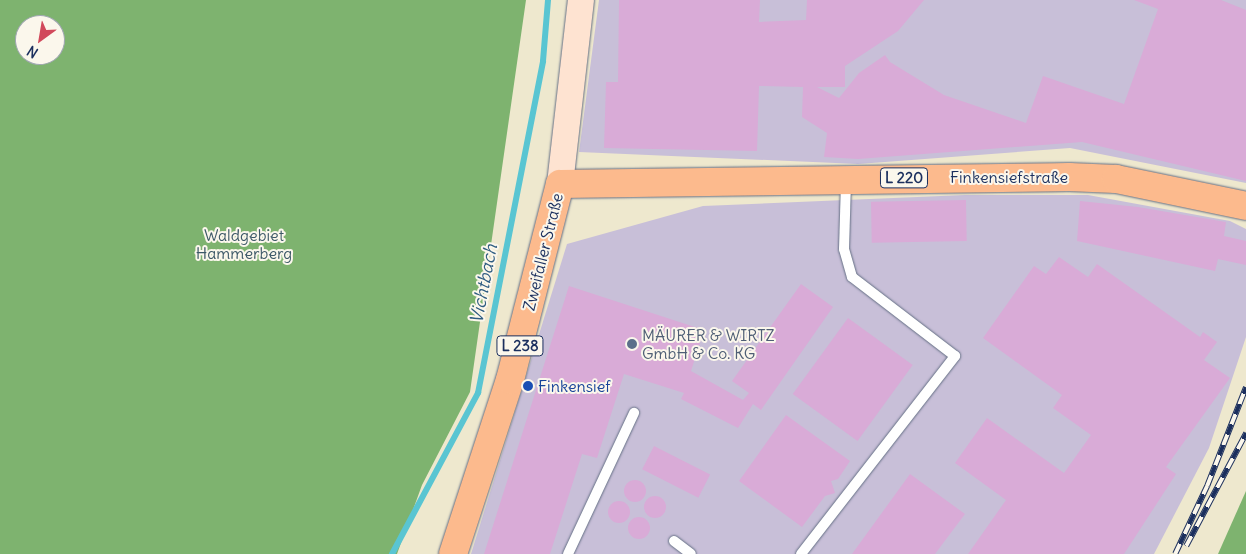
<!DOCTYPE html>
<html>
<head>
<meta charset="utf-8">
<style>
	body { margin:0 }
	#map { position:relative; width:1246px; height:554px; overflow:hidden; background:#eee8ce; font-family:Delius,sans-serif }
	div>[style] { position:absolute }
	.industrial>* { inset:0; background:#c8bfd8 }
	.forest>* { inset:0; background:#7eb36f }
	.stream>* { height:6px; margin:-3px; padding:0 3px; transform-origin:3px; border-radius:3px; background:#59c5d2 }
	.building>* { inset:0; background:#d9abd7; transform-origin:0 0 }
	.round { border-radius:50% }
	.roads { filter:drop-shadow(0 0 1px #657085) drop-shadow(0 0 1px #657085) }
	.lane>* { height:10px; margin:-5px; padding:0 5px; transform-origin:5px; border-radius:5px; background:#fff }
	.secondary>* { height:26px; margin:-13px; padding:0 13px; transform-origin:13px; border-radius:13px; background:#fee3d1 }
	.primary>* { height:28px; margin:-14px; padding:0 14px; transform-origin:14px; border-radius:14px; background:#fcba8d }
	.rail>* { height:5.5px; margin-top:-2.75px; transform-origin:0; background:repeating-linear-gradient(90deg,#fbf7ec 0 11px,#1b2f5e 0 22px); box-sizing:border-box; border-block:1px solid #1b2f5e }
	.dots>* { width:14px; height:14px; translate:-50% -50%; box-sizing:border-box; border:2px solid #fbf7ec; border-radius:50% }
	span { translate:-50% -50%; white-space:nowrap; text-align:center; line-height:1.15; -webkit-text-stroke:4px #fbf7ec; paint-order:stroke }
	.shield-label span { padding:1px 4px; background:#fbf7ec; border:1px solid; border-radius:4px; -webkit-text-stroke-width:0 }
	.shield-label { font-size:15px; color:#1b2f5e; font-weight:700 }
	.street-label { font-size:16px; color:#1b2f5e }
	.park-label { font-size:16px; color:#3c5867 }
	.service-label { font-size:16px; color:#4e5e75 }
	.left { translate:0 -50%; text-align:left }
	.transit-label { font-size:16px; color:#164399 }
	.water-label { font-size:18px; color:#2e5c81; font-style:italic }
	.north { position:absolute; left:15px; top:15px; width:50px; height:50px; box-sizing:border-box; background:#fbf7ec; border:1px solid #a1a7b3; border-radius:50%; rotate:212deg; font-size:14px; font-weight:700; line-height:20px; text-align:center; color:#1b2f5e }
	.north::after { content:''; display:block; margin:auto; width:18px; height:22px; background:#d1495b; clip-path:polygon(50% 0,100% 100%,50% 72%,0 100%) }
</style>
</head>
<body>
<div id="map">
	<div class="industrial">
		<div style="clip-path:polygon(599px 0,1246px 0,1246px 183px,1070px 148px,858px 164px,579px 152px)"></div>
		<div style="clip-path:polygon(965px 195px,1088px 195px,1230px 221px,1246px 229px,1246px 337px,1209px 448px,1154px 554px,471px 554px,567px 244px,703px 206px)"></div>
	</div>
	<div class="forest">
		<div style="clip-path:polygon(evenodd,0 0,526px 0,470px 392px,422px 485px,397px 554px,0 554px,0 0,25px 25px,55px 25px,55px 55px,25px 55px,25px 25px)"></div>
		<div style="clip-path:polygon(1246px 491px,1246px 554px,1218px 554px)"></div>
	</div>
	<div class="stream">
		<div style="left:392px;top:554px;width:183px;rotate:-61.9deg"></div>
		<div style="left:478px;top:393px;width:338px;rotate:-78.9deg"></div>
		<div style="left:543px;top:61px;width:61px;rotate:-85.3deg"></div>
	</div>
	<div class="building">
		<div style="clip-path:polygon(619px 0,760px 0,759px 22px,806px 20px,807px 0,924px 0,898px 31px,845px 66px,845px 87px,817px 87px,839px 98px,859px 73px,885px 55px,890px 62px,944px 95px,1026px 123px,1043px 76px,1124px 104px,1158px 9px,1134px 0,1221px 0,1246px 10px,1246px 181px,1082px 142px,858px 159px,824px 157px,827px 133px,802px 117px,803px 87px,759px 86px,757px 151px,604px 148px,606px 82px,618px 82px)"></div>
		<div style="left:966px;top:200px;width:41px;height:95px;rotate:89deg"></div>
		<div style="clip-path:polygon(1080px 201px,1138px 207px,1226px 222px,1224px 236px,1246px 241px,1246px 265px,1218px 259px,1215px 271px,1077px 241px)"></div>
		<div style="clip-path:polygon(1059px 257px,1088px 277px,1097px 264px,1200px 337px,1203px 332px,1217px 342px,1204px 360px,1230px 378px,1166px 467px,1176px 474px,1124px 554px,968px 554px,1006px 500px,955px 463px,987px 418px,1064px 473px,1091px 435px,1053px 408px,1062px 395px,983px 338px,1034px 266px,1046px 274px)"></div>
		<div style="clip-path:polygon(801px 284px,833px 307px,761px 410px,753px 404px,738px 428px,681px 399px,684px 393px,624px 374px,597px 458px,582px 454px,550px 554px,484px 554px,569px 286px,704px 330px,691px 371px,743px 400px,749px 393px,732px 381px)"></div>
		<div style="left:848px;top:318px;width:80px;height:94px;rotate:36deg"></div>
		<div style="clip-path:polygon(786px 415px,850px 461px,838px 479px,831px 481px,835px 493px,825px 496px,802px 527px,739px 481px)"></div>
		<div style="left:654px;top:446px;width:63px;height:26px;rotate:27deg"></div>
		<div style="clip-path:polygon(910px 474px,965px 514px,935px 554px,852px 554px)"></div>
		<div class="round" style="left:624px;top:480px;width:22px;height:22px"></div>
		<div class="round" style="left:644px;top:496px;width:22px;height:22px"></div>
		<div class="round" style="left:608px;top:501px;width:22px;height:22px"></div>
		<div class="round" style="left:628px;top:517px;width:22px;height:22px"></div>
	</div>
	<div class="roads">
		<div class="lane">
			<div style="left:674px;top:541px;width:21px;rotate:37deg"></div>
			<div style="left:568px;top:554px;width:156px;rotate:-64.9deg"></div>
			<div style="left:801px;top:554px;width:251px;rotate:-52.1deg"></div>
			<div style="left:955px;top:356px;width:130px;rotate:-142.5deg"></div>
			<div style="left:852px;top:277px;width:29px;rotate:-106deg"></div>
			<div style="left:844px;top:249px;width:69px;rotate:-88.3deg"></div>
		</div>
		<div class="secondary">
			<div style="left:560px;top:184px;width:185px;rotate:-83.5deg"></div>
		</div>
		<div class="primary">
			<div style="left:453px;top:554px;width:183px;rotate:-71.9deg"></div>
			<div style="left:510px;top:380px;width:202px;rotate:-75.7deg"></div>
			<div style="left:560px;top:184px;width:509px;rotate:-0.79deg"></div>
			<div style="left:1069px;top:177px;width:47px;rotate:2.4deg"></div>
			<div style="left:1116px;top:179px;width:133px;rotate:11.7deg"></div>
		</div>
	</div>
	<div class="rail">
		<div style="left:1186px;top:546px;width:128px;rotate:-62deg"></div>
		<div style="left:1175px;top:554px;width:75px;rotate:-64.8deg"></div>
		<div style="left:1207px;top:486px;width:106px;rotate:-68.5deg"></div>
	</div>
	<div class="dots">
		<div style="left:632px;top:344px;background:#5c6f8a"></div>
		<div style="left:528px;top:386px;background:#1a4fb4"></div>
	</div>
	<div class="shield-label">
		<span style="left:904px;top:178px">L 220</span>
		<span style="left:520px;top:346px">L 238</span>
	</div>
	<div class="street-label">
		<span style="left:1009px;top:177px">Finkensiefstraße</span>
		<span style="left:543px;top:252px;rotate:-76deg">Zweifaller Straße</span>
	</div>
	<div class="park-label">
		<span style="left:244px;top:244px">Waldgebiet<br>Hammerberg</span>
	</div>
	<div class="service-label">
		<span class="left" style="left:642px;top:344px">MÄURER &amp; WIRTZ<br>GmbH &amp; Co. KG</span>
	</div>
	<div class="transit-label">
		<span class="left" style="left:538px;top:386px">Finkensief</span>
	</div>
	<div class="water-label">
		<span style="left:484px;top:284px;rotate:-79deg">Vichtbach</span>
	</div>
	<div class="north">N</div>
</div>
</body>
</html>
